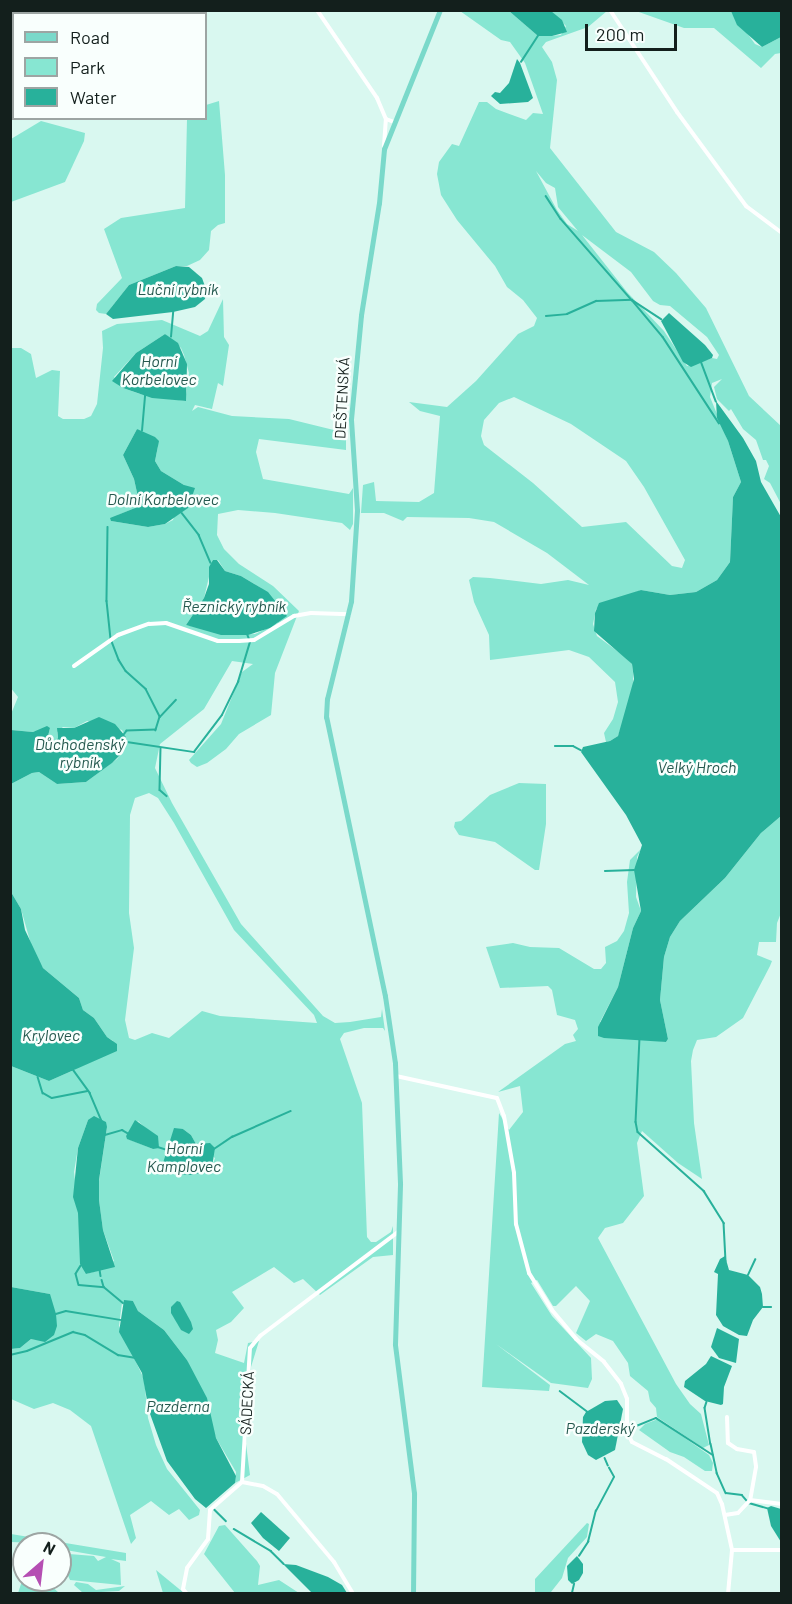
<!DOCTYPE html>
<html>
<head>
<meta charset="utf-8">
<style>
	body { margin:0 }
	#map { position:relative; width:792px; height:1604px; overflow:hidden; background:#d9f8f0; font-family:Barlow,sans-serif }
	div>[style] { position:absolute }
	.green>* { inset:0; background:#87e6d2 }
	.water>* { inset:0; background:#28b19b }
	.stream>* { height:1.5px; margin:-0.75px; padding:0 0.75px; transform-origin:0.75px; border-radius:0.75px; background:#28b19b }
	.minor>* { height:4px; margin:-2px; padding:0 2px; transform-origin:2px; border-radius:2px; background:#fff }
	.major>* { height:5px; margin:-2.5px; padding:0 2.5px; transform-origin:2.5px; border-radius:2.5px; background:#7ad9ca }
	span { translate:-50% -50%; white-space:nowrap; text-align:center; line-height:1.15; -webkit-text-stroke:5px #f9fffd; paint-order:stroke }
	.street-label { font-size:15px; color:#131f1c }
	.water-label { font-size:16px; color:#25594f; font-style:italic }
	.frame { position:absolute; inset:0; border:12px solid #131f1c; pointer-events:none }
	.legend { position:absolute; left:12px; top:12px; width:195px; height:108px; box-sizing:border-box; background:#f9fffd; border:2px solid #9da5a3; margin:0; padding:8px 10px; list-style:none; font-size:18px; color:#131f1c }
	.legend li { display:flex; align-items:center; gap:12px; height:30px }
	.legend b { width:30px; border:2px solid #9da5a3 }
	.north { position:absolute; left:12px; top:1532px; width:60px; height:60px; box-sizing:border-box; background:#f9fffd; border:2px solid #9da5a3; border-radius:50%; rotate:28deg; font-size:16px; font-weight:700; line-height:24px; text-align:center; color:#131f1c }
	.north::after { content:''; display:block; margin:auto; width:21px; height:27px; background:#b54fb3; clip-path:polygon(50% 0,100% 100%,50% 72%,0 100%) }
	.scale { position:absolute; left:585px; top:24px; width:92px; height:27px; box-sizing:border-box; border:3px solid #131f1c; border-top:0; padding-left:8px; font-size:18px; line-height:21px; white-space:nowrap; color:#131f1c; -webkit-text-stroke:4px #f9fffd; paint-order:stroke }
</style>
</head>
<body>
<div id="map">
	<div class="green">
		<div style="clip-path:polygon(evenodd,460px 11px,509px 11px,538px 36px,552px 36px,561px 35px,566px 26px,551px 11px,607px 11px,588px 27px,546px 42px,542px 47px,552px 62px,557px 80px,550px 148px,616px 232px,654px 252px,676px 273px,706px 308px,749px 396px,781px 426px,781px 504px,770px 483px,764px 479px,769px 466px,766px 460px,763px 460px,756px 440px,743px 429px,731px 409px,729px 411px,717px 399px,714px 387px,722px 379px,712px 383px,710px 397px,728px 441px,741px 482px,733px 497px,730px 562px,717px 580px,696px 592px,670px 595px,641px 590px,596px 609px,593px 624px,597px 636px,624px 656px,632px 664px,633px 672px,633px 686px,621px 728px,618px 736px,610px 741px,606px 742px,604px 733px,613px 719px,618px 702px,615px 682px,589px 657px,569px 650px,490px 660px,489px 635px,474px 602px,469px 580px,473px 577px,490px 578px,541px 584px,568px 580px,589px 585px,547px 553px,494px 522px,469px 518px,407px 517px,403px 521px,384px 513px,361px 513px,363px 485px,374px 482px,376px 501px,419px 502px,434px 493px,440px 416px,420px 411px,409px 402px,447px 407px,476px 381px,518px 334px,534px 326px,537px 318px,523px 300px,507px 287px,495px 266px,457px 220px,441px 195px,437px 174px,439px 162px,452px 144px,459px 146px,479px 102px,487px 102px,496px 109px,526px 120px,533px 113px,543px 114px,525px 63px,510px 42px,501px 40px,460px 11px,536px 171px,546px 183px,555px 188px,558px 207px,578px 231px,567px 224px,557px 210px,536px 171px,460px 11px,582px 235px,631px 272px,653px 301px,660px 305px,670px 306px,707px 337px,719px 355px,717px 359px,712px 358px,687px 366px,664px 331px,627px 292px,582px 235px,460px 11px,514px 397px,571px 424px,626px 461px,644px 487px,685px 560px,682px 568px,672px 566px,626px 522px,582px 527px,533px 483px,484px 445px,481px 436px,484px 420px,499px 403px,514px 397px)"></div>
		<div style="clip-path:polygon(636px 11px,731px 11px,755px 44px,762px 47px,781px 37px,781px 53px,775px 54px,761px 68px,714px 28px,684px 28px)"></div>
		<div style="clip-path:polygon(219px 101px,225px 175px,225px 223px,218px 225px,211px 231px,209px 250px,200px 260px,187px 266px,176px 266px,129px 285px,106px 314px,99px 313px,96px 310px,97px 304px,122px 278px,104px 229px,121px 218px,185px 208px,187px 119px,206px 118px,206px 105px)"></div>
		<div style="clip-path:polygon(41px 121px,85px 133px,84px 141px,65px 182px,11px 202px,11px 139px)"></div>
		<div style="clip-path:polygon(evenodd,223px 299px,224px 337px,229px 345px,223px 386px,218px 383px,212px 409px,195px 405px,192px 411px,198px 407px,232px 416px,289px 419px,346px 433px,346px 450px,259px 439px,256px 452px,263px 479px,349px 494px,353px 488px,353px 524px,350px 530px,342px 523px,275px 513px,238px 510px,218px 514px,217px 535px,224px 549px,239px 564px,273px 586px,299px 611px,275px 673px,271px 715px,239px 734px,226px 749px,207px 763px,197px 767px,191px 763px,189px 760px,221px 724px,242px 672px,253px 664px,232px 661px,204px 709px,160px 744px,155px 768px,172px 803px,241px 924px,323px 1016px,335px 1023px,350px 1022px,381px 1017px,382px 1009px,385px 1031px,383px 1028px,364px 1028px,344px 1033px,340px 1039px,362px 1103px,367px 1237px,371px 1242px,376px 1242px,391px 1232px,393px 1226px,393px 1255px,373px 1257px,320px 1295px,303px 1279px,294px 1283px,274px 1267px,232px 1292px,244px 1308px,231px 1322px,216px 1330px,218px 1340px,215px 1353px,244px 1363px,248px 1343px,259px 1341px,251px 1367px,246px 1444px,250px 1475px,235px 1483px,236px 1472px,216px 1438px,187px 1360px,164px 1330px,138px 1311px,133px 1301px,122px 1303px,119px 1326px,144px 1379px,148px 1418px,156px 1445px,167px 1469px,200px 1510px,199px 1515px,189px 1520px,179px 1509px,169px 1515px,151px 1501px,130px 1515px,136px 1538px,131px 1544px,91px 1426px,70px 1410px,53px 1403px,34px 1409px,11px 1399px,11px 1349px,20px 1348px,31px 1339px,39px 1340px,50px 1294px,11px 1287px,11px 1066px,49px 1081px,74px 1070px,113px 1041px,107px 1037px,94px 1018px,83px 1010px,79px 998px,43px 968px,32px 948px,21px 909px,11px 892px,11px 784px,32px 773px,39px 772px,57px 784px,86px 782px,117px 759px,122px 753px,126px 738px,122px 730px,87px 721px,74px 728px,63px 727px,57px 732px,58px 738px,53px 745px,47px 740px,50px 728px,33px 732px,11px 730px,11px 714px,18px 697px,10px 687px,11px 348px,21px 348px,31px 354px,36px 378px,52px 370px,60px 371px,58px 416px,63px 419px,84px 419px,91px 416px,97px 404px,103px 348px,102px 331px,117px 324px,162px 320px,200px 336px,208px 331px,223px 299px,165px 334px,181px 348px,184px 355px,189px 373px,185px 401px,140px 394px,123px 388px,114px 377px,136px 353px,165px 334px,223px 299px,137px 429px,158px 446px,155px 461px,161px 471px,184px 485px,173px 520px,165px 524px,148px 527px,111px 521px,118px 515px,140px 506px,134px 479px,123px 455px,137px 429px,223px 299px,213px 560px,218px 560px,225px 571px,241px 576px,261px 588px,278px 623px,255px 634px,235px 635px,186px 625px,204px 598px,213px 560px,223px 299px,149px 793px,158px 798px,174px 823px,234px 930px,314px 1015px,317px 1023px,220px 1016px,202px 1011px,169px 1038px,152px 1033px,135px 1040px,129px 1038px,125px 1020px,134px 948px,129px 913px,130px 815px,135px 798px,149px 793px,223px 299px,88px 1120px,107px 1127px,99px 1181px,99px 1200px,103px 1230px,114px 1261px,100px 1270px,86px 1274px,74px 1172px,78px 1148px,88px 1120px,223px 299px,138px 1121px,149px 1131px,153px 1149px,128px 1139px,126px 1136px,138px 1121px,223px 299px,175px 1129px,183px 1129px,191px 1135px,196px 1144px,215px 1158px,212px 1167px,206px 1172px,164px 1163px,175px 1129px)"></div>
		<div style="clip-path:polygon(519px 783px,546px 784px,546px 824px,539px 870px,535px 870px,495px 842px,459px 835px,454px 827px,455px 822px,461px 821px,490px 795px)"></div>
		<div style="clip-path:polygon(781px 816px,781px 913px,777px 923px,776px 942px,759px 942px,757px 955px,772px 961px,770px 966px,743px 1018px,716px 1037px,697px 1040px,693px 1050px,691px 1061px,694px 1123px,702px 1179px,678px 1163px,642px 1131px,637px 1143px,644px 1196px,623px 1223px,605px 1228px,598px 1238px,676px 1384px,690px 1404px,701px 1414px,709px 1445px,703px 1448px,657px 1417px,656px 1408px,650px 1401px,648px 1391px,630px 1376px,628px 1363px,613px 1341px,596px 1334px,586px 1341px,576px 1333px,590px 1301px,576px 1286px,556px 1306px,553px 1306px,537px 1280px,531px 1283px,552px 1316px,591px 1358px,592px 1379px,588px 1388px,551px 1383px,496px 1344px,550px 1385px,549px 1391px,482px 1387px,499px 1113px,509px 1130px,523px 1112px,520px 1086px,498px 1092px,565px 1044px,576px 1041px,573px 1035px,578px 1029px,575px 1020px,557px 1015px,552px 990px,548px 986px,500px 988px,486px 947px,513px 943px,530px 947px,559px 948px,594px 969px,601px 969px,606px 963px,605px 947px,617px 941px,624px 931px,629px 913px,627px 882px,630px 860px,641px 849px,637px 857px,636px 897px,641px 911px,633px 928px,618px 987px,600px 1022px,640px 1038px,666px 1042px,668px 1039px,660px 1000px,664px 957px,670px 937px,680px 921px,725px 878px,761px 833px)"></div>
		<div style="clip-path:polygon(658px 1419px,709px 1455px,713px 1463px,712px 1471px,705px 1471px,684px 1457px,670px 1452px,639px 1430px,645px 1424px)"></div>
		<div style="clip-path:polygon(587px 1523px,589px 1524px,587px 1537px,568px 1558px,562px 1578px,551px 1592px,535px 1593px,535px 1579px)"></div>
		<div style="clip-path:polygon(225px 1525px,257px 1561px,260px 1566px,258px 1585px,279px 1580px,299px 1593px,235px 1593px,204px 1554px,219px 1526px)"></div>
		<div style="clip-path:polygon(11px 1534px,126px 1553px,126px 1561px,111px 1559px,120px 1563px,121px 1585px,70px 1580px,66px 1571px,69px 1554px,94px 1556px,98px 1561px,106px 1557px,60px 1549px,60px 1544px,11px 1542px)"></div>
		<div style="clip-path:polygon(156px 1570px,184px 1593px,163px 1593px)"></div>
		<div style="clip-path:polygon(24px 1575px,24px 1580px,47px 1582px,59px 1593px,18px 1593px)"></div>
		<div style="clip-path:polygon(76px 1582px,88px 1584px,96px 1590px,125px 1586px,119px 1591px,83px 1593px,74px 1585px)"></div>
	</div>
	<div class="water">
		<div style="clip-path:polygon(509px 11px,551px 11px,562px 20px,567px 32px,552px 36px,538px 36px)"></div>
		<div style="clip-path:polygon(731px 11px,781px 11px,781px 37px,762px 47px,737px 25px)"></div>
		<div style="clip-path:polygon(517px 59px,520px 63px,533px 98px,528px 102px,500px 104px,491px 96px,495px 92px,500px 93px,509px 83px)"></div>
		<div style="clip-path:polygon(176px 266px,189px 267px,202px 278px,206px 289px,205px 299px,195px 307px,173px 312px,113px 319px,106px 314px,129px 285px)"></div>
		<div style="clip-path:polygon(669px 313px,705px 345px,713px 355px,712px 358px,691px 367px,683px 362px,661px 321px)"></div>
		<div style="clip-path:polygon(165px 334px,178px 343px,187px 364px,186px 401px,152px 398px,123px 388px,112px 381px,136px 353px)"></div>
		<div style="clip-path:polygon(716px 401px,743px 438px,756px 461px,761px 482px,781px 517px,781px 816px,761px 833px,725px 878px,680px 921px,670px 937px,664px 957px,660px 1000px,668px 1039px,666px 1042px,604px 1038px,598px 1036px,598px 1027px,618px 987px,633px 928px,641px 911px,634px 870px,642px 845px,626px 815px,581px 752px,583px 747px,610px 741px,618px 736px,634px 679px,632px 664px,594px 631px,595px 613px,599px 603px,641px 590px,670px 595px,696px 592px,717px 580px,730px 562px,733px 497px,741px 482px,728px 441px,717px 418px)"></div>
		<div style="clip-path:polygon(137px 429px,155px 437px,159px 441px,155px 461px,161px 471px,184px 485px,195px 488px,188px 508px,165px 524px,148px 527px,111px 521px,110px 518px,140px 506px,134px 479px,123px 455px)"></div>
		<div style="clip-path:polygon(213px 560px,217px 560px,225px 571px,241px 576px,268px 592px,287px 616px,270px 628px,248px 635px,221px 635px,186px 625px,204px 598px,209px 584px,209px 567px)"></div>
		<div style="clip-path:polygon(99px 717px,115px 724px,126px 737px,122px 753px,112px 763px,86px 782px,57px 784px,39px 772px,32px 773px,11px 784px,11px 730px,33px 732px,47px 726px,50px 728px,47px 740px,53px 745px,58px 738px,57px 728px,74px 728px)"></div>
		<div style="clip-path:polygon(11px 892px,21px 909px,25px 930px,43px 968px,79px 998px,83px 1010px,94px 1018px,107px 1037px,117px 1044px,117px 1051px,49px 1081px,11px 1066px)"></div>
		<div style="clip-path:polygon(94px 1116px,106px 1122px,107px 1127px,99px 1180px,99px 1200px,103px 1230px,115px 1267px,86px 1274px,80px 1264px,78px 1213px,73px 1197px,78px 1148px,88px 1120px)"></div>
		<div style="clip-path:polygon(135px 1120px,158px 1136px,159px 1148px,153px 1149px,127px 1139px,126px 1136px)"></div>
		<div style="clip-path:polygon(174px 1128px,183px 1129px,191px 1135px,196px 1144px,210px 1143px,215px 1148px,212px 1167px,206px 1172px,191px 1175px,175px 1174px,167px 1168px,163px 1163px)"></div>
		<div style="clip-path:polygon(725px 1256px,729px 1270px,748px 1275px,760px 1287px,762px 1294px,763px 1307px,753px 1320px,747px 1336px,739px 1335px,723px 1326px,716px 1315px,718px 1274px,714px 1272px,720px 1259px)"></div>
		<div style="clip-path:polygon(11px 1287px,50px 1294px,56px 1314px,57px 1326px,54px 1335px,45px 1342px,31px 1339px,20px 1348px,11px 1349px)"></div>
		<div style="clip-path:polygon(124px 1300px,133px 1301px,138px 1311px,164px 1330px,187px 1360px,207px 1398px,216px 1438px,236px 1476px,235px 1483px,206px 1508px,195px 1499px,167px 1461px,149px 1411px,142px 1373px,119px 1332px)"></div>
		<div style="clip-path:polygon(177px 1301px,180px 1302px,191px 1322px,193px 1329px,189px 1334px,181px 1330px,171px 1313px,171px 1307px)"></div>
		<div style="clip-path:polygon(717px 1328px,739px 1339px,736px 1363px,719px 1358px,711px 1347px)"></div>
		<div style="clip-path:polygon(711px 1356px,732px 1366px,724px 1387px,723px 1404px,721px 1405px,705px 1401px,684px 1387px,685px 1381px,706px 1364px)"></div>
		<div style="clip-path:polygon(617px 1400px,623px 1409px,615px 1450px,596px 1460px,588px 1455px,582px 1442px,583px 1417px,586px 1412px,605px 1401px)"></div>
		<div style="clip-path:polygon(771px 1506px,781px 1509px,781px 1542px,771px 1526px,767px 1508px)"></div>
		<div style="clip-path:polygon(261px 1512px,290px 1538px,279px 1551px,263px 1538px,251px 1523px)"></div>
		<div style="clip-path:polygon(577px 1556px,583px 1564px,583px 1573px,579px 1580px,572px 1584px,568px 1580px,567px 1566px)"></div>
		<div style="clip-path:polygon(283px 1564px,296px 1565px,328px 1577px,342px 1585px,347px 1593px,312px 1593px)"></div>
	</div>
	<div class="stream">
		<div style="left:521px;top:62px;width:31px;rotate:-57deg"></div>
		<div style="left:546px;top:196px;width:27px;rotate:57deg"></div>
		<div style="left:561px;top:219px;width:108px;rotate:48.8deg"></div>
		<div style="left:632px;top:300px;width:35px;rotate:33deg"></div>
		<div style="left:546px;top:316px;width:21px;rotate:-5deg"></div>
		<div style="left:567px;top:314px;width:32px;rotate:-24deg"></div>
		<div style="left:596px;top:301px;width:36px;rotate:-2deg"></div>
		<div style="left:632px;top:300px;width:48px;rotate:50deg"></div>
		<div style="left:663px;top:337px;width:103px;rotate:56.9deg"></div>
		<div style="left:171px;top:337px;width:25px;rotate:-85deg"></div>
		<div style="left:701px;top:361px;width:43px;rotate:69.4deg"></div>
		<div style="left:142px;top:431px;width:37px;rotate:-85deg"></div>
		<div style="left:182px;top:513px;width:28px;rotate:52deg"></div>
		<div style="left:199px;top:535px;width:30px;rotate:67deg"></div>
		<div style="left:108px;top:527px;width:74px;rotate:90.8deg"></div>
		<div style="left:107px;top:601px;width:38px;rotate:84deg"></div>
		<div style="left:111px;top:639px;width:22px;rotate:69deg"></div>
		<div style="left:119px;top:660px;width:13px;rotate:58deg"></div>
		<div style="left:126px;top:671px;width:27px;rotate:42deg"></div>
		<div style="left:146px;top:689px;width:31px;rotate:63deg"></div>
		<div style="left:160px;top:717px;width:14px;rotate:107deg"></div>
		<div style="left:156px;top:730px;width:29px;rotate:178deg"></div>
		<div style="left:127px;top:731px;width:5px;rotate:127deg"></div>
		<div style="left:160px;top:717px;width:23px;rotate:-47deg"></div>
		<div style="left:127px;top:742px;width:68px;rotate:8.5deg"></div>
		<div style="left:194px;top:752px;width:46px;rotate:-52.9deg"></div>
		<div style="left:222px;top:715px;width:37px;rotate:-64deg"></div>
		<div style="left:238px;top:682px;width:42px;rotate:-73.3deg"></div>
		<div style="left:250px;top:642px;width:9px;rotate:-111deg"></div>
		<div style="left:555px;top:746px;width:18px"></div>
		<div style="left:573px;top:746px;width:9px;rotate:27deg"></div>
		<div style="left:161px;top:748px;width:42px;rotate:91.4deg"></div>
		<div style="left:160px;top:790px;width:9px;rotate:41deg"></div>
		<div style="left:605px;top:871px;width:29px;rotate:-2deg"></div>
		<div style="left:640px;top:1038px;width:84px;rotate:92.7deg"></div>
		<div style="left:636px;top:1122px;width:10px;rotate:79deg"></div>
		<div style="left:638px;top:1132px;width:89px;rotate:41.8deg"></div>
		<div style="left:704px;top:1191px;width:38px;rotate:58deg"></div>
		<div style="left:724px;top:1223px;width:38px;rotate:87deg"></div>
		<div style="left:72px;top:1068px;width:31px;rotate:54deg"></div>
		<div style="left:90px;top:1093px;width:30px;rotate:67deg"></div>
		<div style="left:38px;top:1077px;width:17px;rotate:73deg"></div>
		<div style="left:43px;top:1093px;width:10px;rotate:29deg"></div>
		<div style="left:52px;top:1098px;width:36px;rotate:-11deg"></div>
		<div style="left:105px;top:1135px;width:18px;rotate:-16deg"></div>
		<div style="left:122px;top:1130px;width:8px;rotate:30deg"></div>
		<div style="left:158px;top:1147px;width:9px;rotate:18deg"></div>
		<div style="left:214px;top:1149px;width:22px;rotate:-34deg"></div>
		<div style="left:232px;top:1137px;width:64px;rotate:-23.8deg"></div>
		<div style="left:81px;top:1266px;width:9px;rotate:122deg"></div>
		<div style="left:76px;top:1274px;width:11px;rotate:75deg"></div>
		<div style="left:79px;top:1285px;width:25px;rotate:5deg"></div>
		<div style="left:100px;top:1270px;width:6px;rotate:81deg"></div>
		<div style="left:748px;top:1275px;width:17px;rotate:-65deg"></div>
		<div style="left:102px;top:1280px;width:7px;rotate:74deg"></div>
		<div style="left:104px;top:1287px;width:25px;rotate:40deg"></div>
		<div style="left:763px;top:1307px;width:8px"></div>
		<div style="left:56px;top:1314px;width:10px;rotate:-17deg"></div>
		<div style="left:66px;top:1311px;width:56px;rotate:9.3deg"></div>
		<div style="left:10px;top:1355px;width:17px;rotate:-13deg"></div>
		<div style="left:27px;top:1351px;width:50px;rotate:-22.4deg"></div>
		<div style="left:73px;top:1332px;width:12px;rotate:14deg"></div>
		<div style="left:85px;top:1335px;width:39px;rotate:31deg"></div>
		<div style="left:118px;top:1355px;width:18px;rotate:9deg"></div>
		<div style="left:560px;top:1391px;width:35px;rotate:37deg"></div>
		<div style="left:707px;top:1402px;width:6px;rotate:108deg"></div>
		<div style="left:705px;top:1408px;width:36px;rotate:81deg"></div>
		<div style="left:711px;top:1444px;width:30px;rotate:78deg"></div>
		<div style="left:717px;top:1473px;width:22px;rotate:66deg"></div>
		<div style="left:726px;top:1493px;width:16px;rotate:7deg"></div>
		<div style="left:742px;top:1495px;width:11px;rotate:49deg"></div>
		<div style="left:749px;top:1503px;width:19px;rotate:16deg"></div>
		<div style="left:629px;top:1429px;width:29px;rotate:-22deg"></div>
		<div style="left:656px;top:1418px;width:68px;rotate:33deg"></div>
		<div style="left:605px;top:1458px;width:8px;rotate:67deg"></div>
		<div style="left:214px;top:1509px;width:17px;rotate:45deg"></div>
		<div style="left:234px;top:1529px;width:43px;rotate:30.7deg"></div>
		<div style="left:271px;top:1551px;width:18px;rotate:45deg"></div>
		<div style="left:579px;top:1556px;width:17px;rotate:-57deg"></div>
		<div style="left:588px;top:1542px;width:32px;rotate:-76deg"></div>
		<div style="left:596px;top:1511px;width:38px;rotate:-62deg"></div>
		<div style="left:614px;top:1477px;width:10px;rotate:-119deg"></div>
		<div style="left:572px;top:1593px;width:9px;rotate:-77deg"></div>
	</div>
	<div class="minor">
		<div style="left:317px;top:10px;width:107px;rotate:55.7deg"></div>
		<div style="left:377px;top:98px;width:23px;rotate:67deg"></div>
		<div style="left:386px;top:119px;width:9px;rotate:21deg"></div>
		<div style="left:610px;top:10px;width:122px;rotate:56.7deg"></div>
		<div style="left:677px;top:112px;width:117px;rotate:53.7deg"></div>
		<div style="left:746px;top:206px;width:45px;rotate:36.9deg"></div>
		<div style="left:384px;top:146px;width:27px;rotate:-86deg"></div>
		<div style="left:74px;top:666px;width:54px;rotate:-35.2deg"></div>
		<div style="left:118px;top:635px;width:33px;rotate:-20deg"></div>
		<div style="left:149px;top:624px;width:17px;rotate:-3deg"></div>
		<div style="left:166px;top:623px;width:55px;rotate:19.1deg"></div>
		<div style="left:218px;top:641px;width:21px"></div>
		<div style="left:239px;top:641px;width:15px;rotate:-4deg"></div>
		<div style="left:254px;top:640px;width:47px;rotate:-31deg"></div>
		<div style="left:294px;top:616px;width:17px;rotate:-10deg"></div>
		<div style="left:311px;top:613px;width:38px;rotate:2deg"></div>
		<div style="left:396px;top:1076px;width:103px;rotate:12.3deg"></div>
		<div style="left:497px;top:1098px;width:19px;rotate:69deg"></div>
		<div style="left:504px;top:1116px;width:58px;rotate:80deg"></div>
		<div style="left:514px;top:1173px;width:51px;rotate:87.8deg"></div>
		<div style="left:516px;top:1224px;width:51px;rotate:75.1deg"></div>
		<div style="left:529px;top:1273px;width:44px;rotate:58.1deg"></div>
		<div style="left:552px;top:1310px;width:38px;rotate:50deg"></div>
		<div style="left:576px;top:1339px;width:36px;rotate:39deg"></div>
		<div style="left:604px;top:1362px;width:28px;rotate:52deg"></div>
		<div style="left:621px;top:1384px;width:16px;rotate:68deg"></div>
		<div style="left:627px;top:1399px;width:32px;rotate:90deg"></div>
		<div style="left:627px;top:1431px;width:12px;rotate:66deg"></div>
		<div style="left:632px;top:1442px;width:38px;rotate:27deg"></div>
		<div style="left:666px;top:1459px;width:61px;rotate:33.7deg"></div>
		<div style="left:717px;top:1493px;width:12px;rotate:66deg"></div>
		<div style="left:722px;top:1504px;width:47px;rotate:77.7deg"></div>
		<div style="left:732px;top:1550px;width:44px;rotate:95.2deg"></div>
		<div style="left:727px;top:1417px;width:26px;rotate:88deg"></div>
		<div style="left:728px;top:1443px;width:11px;rotate:34deg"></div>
		<div style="left:737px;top:1449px;width:17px;rotate:10deg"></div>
		<div style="left:754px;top:1452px;width:15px;rotate:82deg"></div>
		<div style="left:756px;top:1467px;width:34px;rotate:100deg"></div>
		<div style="left:242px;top:1482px;width:134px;rotate:-86.6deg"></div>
		<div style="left:250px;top:1348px;width:16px;rotate:-50deg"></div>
		<div style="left:260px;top:1336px;width:173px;rotate:-37deg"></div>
		<div style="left:242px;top:1482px;width:21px;rotate:11deg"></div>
		<div style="left:263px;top:1486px;width:16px;rotate:30deg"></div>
		<div style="left:277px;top:1494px;width:89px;rotate:50deg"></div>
		<div style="left:334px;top:1562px;width:37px;rotate:59deg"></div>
		<div style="left:725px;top:1515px;width:13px;rotate:-9deg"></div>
		<div style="left:738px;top:1513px;width:18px;rotate:-47deg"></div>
		<div style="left:750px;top:1500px;width:32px;rotate:7deg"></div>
		<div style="left:732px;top:1550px;width:50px"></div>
		<div style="left:187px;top:1594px;width:6px;rotate:-129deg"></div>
		<div style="left:183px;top:1589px;width:21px;rotate:-79deg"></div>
		<div style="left:187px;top:1568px;width:36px;rotate:-54deg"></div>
		<div style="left:208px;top:1539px;width:29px;rotate:-86deg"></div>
		<div style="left:210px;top:1510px;width:43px;rotate:-41.2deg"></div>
	</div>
	<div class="major">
		<div style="left:413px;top:1594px;width:101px;rotate:-89.4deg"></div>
		<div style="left:414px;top:1493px;width:150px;rotate:-97.3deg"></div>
		<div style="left:395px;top:1344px;width:161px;rotate:-88.2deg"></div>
		<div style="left:400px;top:1183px;width:120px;rotate:-92.4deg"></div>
		<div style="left:395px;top:1063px;width:68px;rotate:-98.5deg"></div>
		<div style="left:385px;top:996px;width:285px;rotate:-101.9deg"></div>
		<div style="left:326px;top:717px;width:18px;rotate:-87deg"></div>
		<div style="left:327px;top:699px;width:101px;rotate:-76.2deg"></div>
		<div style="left:351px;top:601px;width:91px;rotate:-86.2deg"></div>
		<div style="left:357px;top:510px;width:91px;rotate:-93.8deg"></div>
		<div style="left:351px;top:419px;width:104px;rotate:-84.5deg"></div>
		<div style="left:361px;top:315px;width:113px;rotate:-80.9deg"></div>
		<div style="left:379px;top:203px;width:54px;rotate:-84.7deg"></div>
		<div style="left:384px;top:149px;width:150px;rotate:-68.1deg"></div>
	</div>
	<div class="street-label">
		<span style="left:342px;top:398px;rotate:-87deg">DEŠTENSKÁ</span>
		<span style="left:247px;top:1403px;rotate:-87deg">SÁDECKÁ</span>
	</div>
	<div class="water-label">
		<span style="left:178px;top:289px">Luční rybník</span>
		<span style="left:159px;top:370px">Horní<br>Korbelovec</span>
		<span style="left:163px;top:499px">Dolní Korbelovec</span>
		<span style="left:234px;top:606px">Řeznický rybník</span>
		<span style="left:80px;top:753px">Důchodenský<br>rybník</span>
		<span style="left:697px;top:767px">Velký Hroch</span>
		<span style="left:51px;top:1035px">Krylovec</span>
		<span style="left:184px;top:1157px">Horní<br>Kamplovec</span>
		<span style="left:178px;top:1406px">Pazderna</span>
		<span style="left:600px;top:1428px">Pazderský</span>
	</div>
	<div class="frame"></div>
	<ul class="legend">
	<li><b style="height:8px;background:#7ad9ca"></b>Road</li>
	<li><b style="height:16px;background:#87e6d2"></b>Park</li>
	<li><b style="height:16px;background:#28b19b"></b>Water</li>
	</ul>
	<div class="north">N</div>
	<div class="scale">200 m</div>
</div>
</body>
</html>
